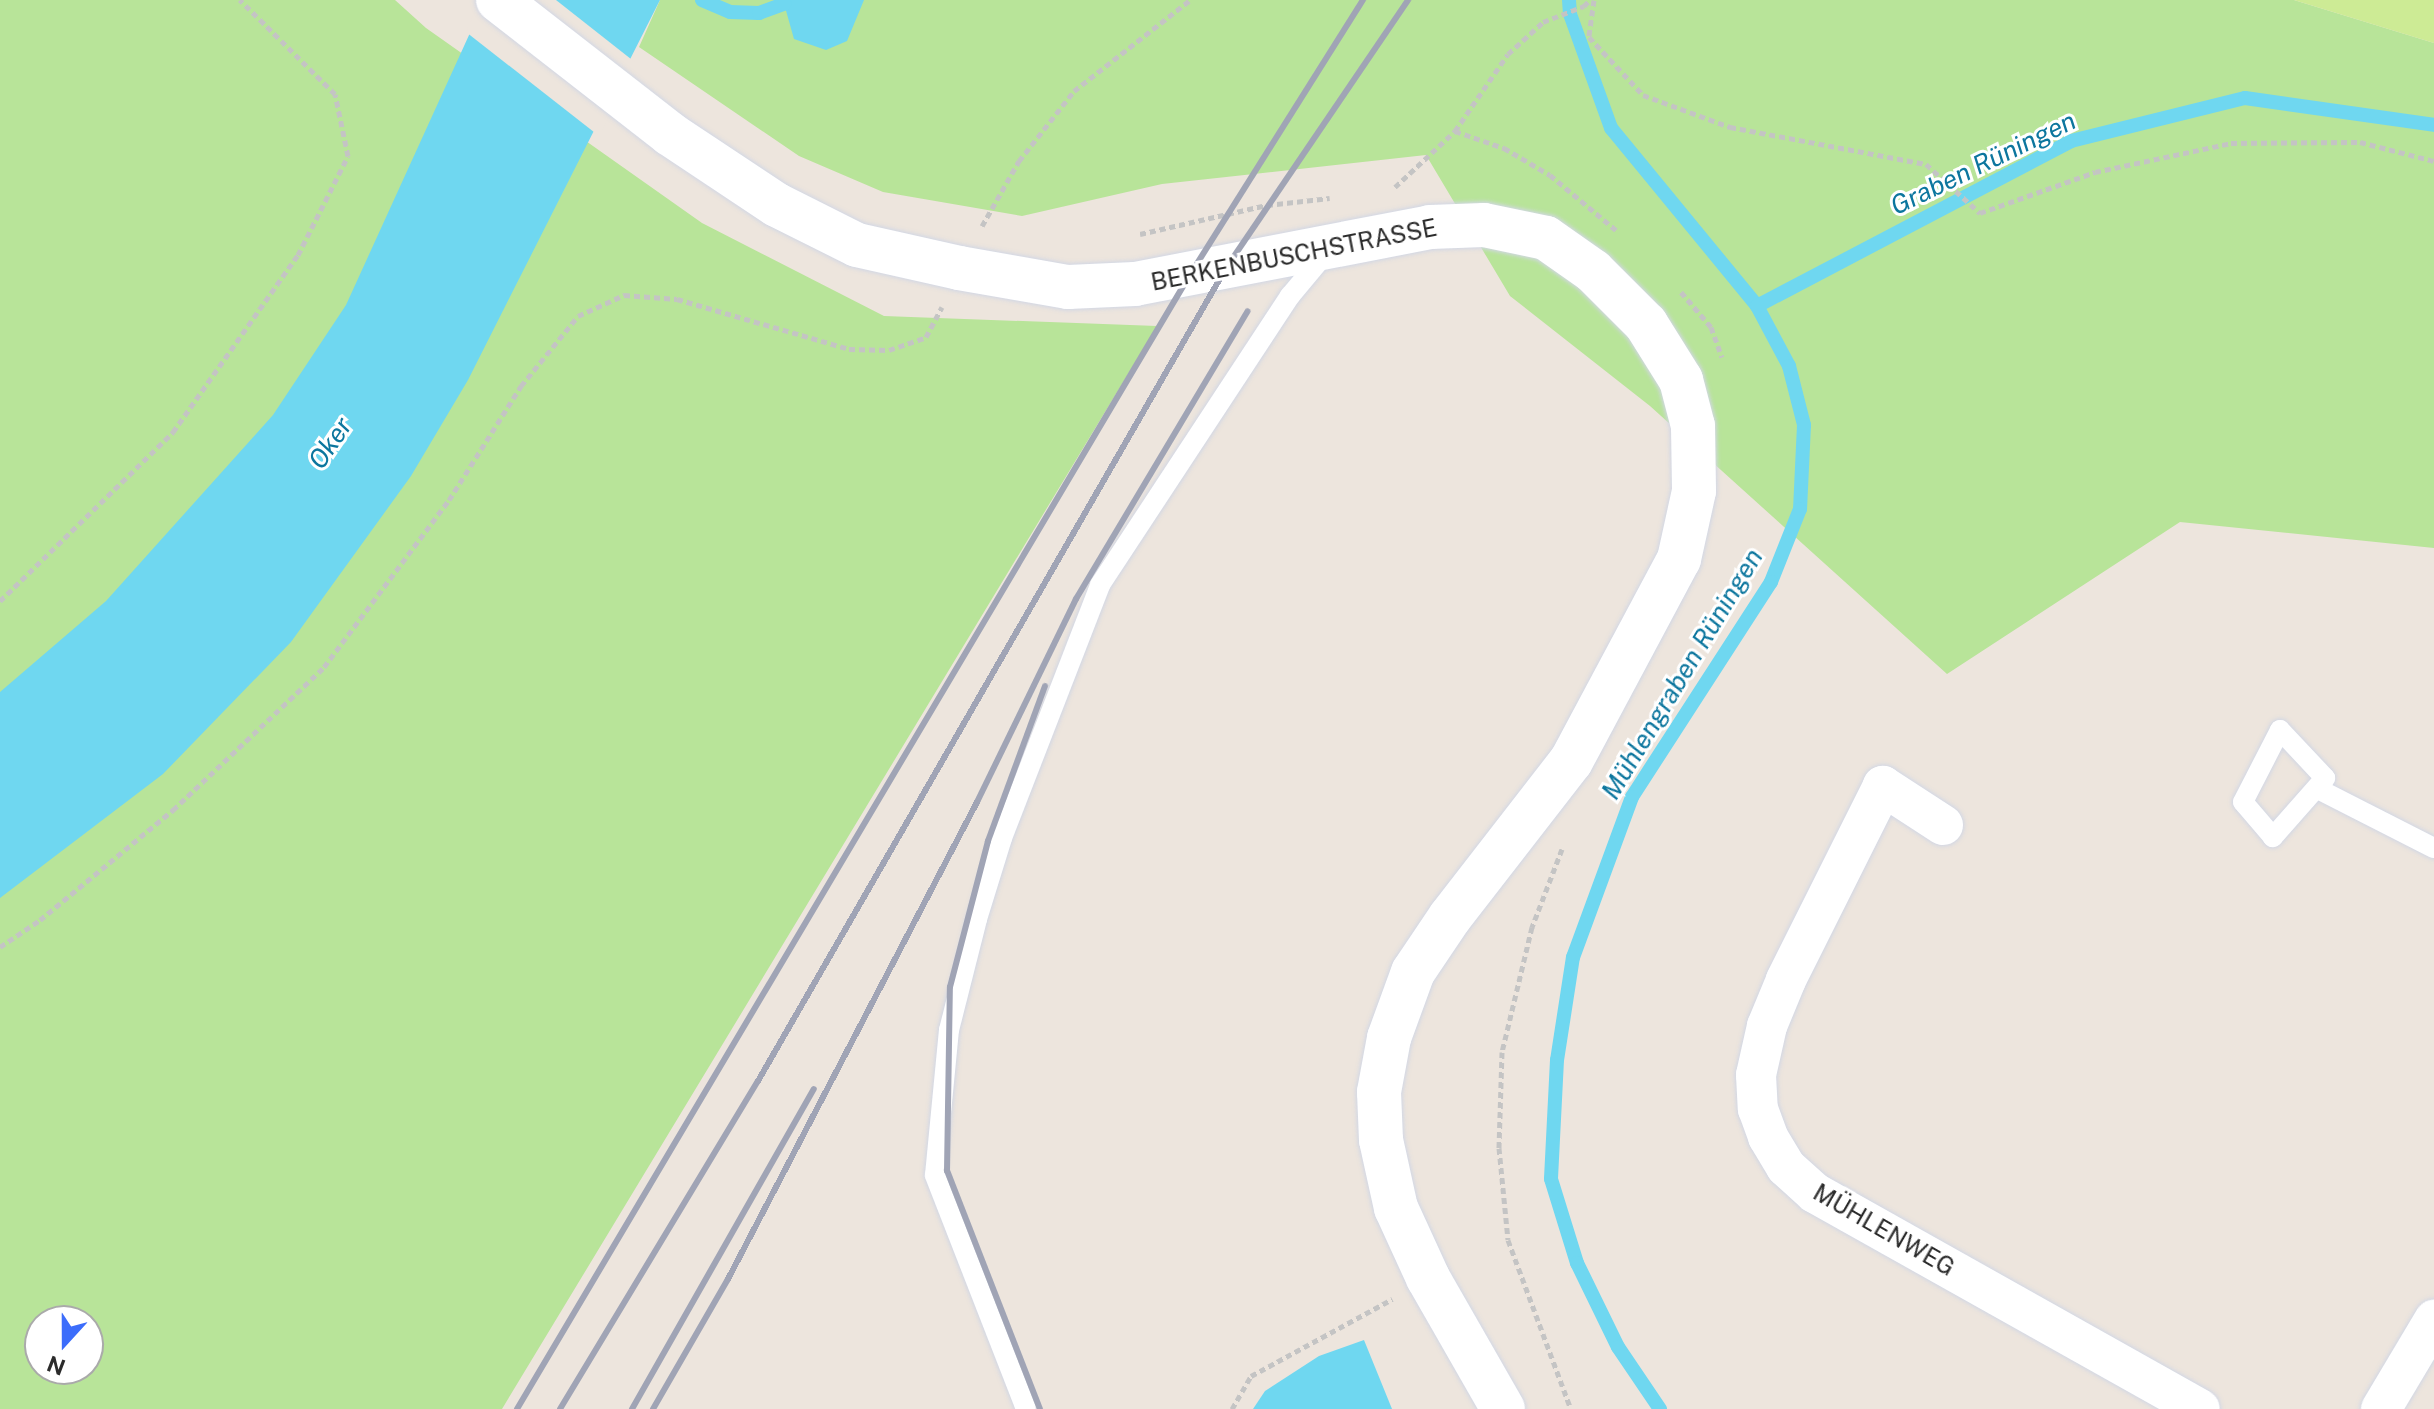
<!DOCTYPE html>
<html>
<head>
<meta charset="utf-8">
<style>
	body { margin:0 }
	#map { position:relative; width:2434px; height:1409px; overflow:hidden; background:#ede5dd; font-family:"Public Sans",sans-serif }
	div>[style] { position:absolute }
	.green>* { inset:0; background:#b8e499 }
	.pitch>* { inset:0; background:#cdeb95 }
	.water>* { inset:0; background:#6fd7f0 }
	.pier>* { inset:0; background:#ede5dd }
	.stream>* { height:14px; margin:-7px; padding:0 7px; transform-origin:7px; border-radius:7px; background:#6fd7f0 }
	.path>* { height:5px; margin-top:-2.5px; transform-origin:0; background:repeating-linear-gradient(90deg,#c4c4c4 0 6px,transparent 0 10px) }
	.roads { filter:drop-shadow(0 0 2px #d2d7e4) drop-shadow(0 0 2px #d2d7e4) }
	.lane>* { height:20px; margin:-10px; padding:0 10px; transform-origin:10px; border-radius:10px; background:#fff }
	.street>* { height:40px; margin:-20px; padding:0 20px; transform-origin:20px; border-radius:20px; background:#fff }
	.secondary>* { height:44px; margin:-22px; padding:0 22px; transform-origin:22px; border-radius:22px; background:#fff }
	.rail>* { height:6px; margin:-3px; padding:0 3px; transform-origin:3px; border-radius:3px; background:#a0a4b5 }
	span { translate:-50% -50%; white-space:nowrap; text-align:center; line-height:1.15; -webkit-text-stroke:6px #fff; paint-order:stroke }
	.street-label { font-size:24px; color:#2b2b2b }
	.water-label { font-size:26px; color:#0c769e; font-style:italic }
	.north { position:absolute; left:24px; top:1305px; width:80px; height:80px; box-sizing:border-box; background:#fff; border:2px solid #aaa; border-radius:50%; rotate:201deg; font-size:22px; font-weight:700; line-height:32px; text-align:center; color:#2b2b2b }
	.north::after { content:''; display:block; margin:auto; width:28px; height:36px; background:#3c6dfb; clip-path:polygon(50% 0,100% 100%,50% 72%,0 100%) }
</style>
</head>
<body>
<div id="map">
	<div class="green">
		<div style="clip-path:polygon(evenodd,0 0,395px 0,426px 28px,702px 223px,884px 316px,1157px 326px,502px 1409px,0 1409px,0 0,40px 1321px,88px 1321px,88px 1369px,40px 1369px,40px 1321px)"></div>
		<div style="clip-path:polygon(660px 0,2294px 0,2434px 43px,2434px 548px,2180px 522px,1947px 674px,1650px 406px,1510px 296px,1426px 155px,1162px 184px,1022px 216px,883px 192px,799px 156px,639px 47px)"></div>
	</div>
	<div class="pitch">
		<div style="clip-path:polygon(2294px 0,2434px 0,2434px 43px)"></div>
	</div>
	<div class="water">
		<div style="clip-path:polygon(485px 0,660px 0,468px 380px,411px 476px,291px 642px,163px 774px,0 898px,0 692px,106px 601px,273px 415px,346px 305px)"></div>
		<div style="clip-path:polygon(783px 0,864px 0,847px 41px,826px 50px,794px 39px)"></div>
		<div style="clip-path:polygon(1364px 1340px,1392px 1409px,1253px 1409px,1265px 1391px,1319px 1356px)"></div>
	</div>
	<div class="pier">
		<div style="clip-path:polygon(480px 0,556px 0,636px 63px,599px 136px,466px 32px)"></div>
	</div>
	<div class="stream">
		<div style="left:702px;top:0;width:30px;rotate:23deg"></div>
		<div style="left:730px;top:12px;width:29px;rotate:2deg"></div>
		<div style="left:759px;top:13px;width:27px;rotate:-20deg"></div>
		<div style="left:1569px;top:0;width:14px;rotate:86deg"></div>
		<div style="left:1570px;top:14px;width:121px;rotate:70.2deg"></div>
		<div style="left:1611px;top:128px;width:230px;rotate:50.6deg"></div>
		<div style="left:1757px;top:306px;width:68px;rotate:61.9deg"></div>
		<div style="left:1789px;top:366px;width:61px;rotate:75.7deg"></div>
		<div style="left:1804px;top:425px;width:84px;rotate:92.7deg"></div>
		<div style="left:1800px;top:509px;width:79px;rotate:111.7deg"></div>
		<div style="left:1771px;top:582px;width:256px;rotate:122.9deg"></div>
		<div style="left:1632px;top:797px;width:171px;rotate:110.2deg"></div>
		<div style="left:1573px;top:957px;width:104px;rotate:98.8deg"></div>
		<div style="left:1557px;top:1060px;width:119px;rotate:92.9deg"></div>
		<div style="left:1551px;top:1179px;width:88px;rotate:72.8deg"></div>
		<div style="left:1577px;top:1263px;width:93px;rotate:64deg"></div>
		<div style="left:1618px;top:1347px;width:75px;rotate:55.9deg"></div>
		<div style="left:1757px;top:306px;width:355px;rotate:-27.7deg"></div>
		<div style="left:2071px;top:141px;width:179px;rotate:-13.9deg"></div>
		<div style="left:2245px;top:98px;width:191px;rotate:8.1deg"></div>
	</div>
	<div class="path">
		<div style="left:1594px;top:0;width:37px;rotate:98deg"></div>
		<div style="left:1589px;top:37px;width:79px;rotate:47deg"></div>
		<div style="left:1643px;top:95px;width:93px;rotate:20.2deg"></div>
		<div style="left:1730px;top:127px;width:199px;rotate:10.7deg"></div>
		<div style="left:1926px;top:164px;width:73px;rotate:42.2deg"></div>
		<div style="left:1980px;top:213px;width:122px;rotate:-19.6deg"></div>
		<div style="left:2095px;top:172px;width:139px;rotate:-12deg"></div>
		<div style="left:2231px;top:143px;width:129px;rotate:-0.4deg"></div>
		<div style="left:2360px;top:142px;width:76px;rotate:14.4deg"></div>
		<div style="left:1455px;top:131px;width:52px;rotate:19.1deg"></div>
		<div style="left:1504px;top:148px;width:53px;rotate:30.4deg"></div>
		<div style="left:1550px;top:175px;width:86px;rotate:39.8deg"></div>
		<div style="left:1395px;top:187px;width:82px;rotate:-43deg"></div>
		<div style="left:1455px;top:131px;width:93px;rotate:-55.5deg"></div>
		<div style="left:1508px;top:54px;width:47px;rotate:-42.4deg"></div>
		<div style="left:1543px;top:22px;width:44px;rotate:-21.3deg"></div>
		<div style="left:1584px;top:6px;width:8px;rotate:-45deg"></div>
		<div style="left:982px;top:226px;width:75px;rotate:-60.4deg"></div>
		<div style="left:1019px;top:161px;width:89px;rotate:-51.8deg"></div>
		<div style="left:1074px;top:91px;width:147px;rotate:-38.1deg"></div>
		<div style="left:1140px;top:234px;width:130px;rotate:-12.9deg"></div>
		<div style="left:1267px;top:205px;width:63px;rotate:-6.3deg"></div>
		<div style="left:1681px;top:292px;width:46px;rotate:49.4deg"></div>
		<div style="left:1711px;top:327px;width:32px;rotate:70deg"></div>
		<div style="left:0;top:601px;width:242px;rotate:-44.3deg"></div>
		<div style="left:173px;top:432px;width:217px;rotate:-54.8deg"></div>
		<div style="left:298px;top:255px;width:111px;rotate:-63.2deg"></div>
		<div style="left:348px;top:156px;width:63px;rotate:-101.8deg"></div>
		<div style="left:335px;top:94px;width:134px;rotate:-135.3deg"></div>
		<div style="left:1562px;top:849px;width:84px;rotate:111deg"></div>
		<div style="left:1532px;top:927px;width:129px;rotate:103.5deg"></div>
		<div style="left:1502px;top:1052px;width:96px;rotate:91.8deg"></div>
		<div style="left:1499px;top:1148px;width:92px;rotate:84.4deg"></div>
		<div style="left:1508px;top:1240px;width:180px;rotate:69.6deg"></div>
		<div style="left:0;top:947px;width:48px;rotate:-34deg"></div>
		<div style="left:40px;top:920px;width:173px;rotate:-39.6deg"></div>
		<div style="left:173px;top:810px;width:208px;rotate:-43.4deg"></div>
		<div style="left:324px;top:667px;width:209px;rotate:-53.2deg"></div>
		<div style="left:449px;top:500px;width:135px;rotate:-57.7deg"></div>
		<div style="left:521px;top:386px;width:90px;rotate:-50.8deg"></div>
		<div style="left:578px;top:316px;width:51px;rotate:-24.5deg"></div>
		<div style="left:624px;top:295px;width:53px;rotate:4.3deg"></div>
		<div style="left:677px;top:299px;width:179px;rotate:16.2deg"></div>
		<div style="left:849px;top:349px;width:40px;rotate:1.4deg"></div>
		<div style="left:889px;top:350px;width:39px;rotate:-19deg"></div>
		<div style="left:926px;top:337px;width:34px;rotate:-62deg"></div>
		<div style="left:1232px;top:1409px;width:38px;rotate:-60deg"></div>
		<div style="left:1251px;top:1376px;width:161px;rotate:-28.6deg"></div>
	</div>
	<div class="roads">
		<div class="lane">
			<div style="left:2280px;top:730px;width:66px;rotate:46.8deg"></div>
			<div style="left:2325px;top:778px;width:79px;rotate:131.4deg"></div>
			<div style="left:2273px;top:837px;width:46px;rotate:-130.6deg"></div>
			<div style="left:2243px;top:802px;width:81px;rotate:-62.8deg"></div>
			<div style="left:2318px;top:789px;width:130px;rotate:27deg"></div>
			<div style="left:1026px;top:1409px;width:251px;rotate:-111.3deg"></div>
			<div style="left:935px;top:1175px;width:146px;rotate:-84.5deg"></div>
			<div style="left:949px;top:1030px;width:114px;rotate:-75.8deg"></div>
			<div style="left:977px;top:919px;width:85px;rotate:-72.8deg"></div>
			<div style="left:1002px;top:838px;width:271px;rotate:-68.8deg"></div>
			<div style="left:1100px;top:585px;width:346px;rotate:-56.7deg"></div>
			<div style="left:1290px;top:296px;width:55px;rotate:-50.2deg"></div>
		</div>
		<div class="street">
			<div style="left:1943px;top:825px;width:72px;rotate:-147deg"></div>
			<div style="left:1883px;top:786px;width:217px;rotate:116.6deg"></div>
			<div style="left:1786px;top:980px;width:50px;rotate:112.4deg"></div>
			<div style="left:1767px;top:1026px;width:50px;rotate:102.7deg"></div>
			<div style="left:1756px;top:1075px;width:34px;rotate:87deg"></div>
			<div style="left:1758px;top:1109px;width:30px;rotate:70deg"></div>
			<div style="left:1768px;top:1137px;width:35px;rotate:59deg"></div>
			<div style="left:1786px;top:1167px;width:39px;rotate:42deg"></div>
			<div style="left:1815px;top:1193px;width:441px;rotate:29.3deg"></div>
			<div style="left:2381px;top:1409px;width:104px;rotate:-59.2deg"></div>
		</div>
		<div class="secondary">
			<div style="left:498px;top:0;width:218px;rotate:37.9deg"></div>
			<div style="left:670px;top:134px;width:128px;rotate:33.6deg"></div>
			<div style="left:777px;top:205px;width:89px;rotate:26.6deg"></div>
			<div style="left:857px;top:245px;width:105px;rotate:12.7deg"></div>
			<div style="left:959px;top:268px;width:111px;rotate:9.9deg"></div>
			<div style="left:1068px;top:287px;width:67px;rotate:-2.6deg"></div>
			<div style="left:1135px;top:284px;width:300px;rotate:-10.9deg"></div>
			<div style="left:1430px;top:227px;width:54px;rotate:-2.1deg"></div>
			<div style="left:1484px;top:225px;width:63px;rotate:11.8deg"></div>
			<div style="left:1546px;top:238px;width:57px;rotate:35.1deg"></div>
			<div style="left:1593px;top:271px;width:75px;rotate:45deg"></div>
			<div style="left:1646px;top:324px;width:66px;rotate:58deg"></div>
			<div style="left:1681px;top:380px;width:48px;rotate:75.4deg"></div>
			<div style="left:1693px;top:426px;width:65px;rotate:89.1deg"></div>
			<div style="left:1694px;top:491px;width:70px;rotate:102.4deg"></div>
			<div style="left:1679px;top:559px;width:229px;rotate:118.1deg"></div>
			<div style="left:1571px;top:761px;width:197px;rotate:127.8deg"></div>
			<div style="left:1450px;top:917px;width:66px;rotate:123.9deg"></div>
			<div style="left:1413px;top:972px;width:70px;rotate:110deg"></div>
			<div style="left:1389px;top:1038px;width:55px;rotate:100.5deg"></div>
			<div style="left:1379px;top:1092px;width:48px;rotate:87.6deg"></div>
			<div style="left:1381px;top:1140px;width:70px;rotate:77.6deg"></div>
			<div style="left:1396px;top:1208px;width:77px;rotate:65.4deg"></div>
			<div style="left:1428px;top:1278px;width:151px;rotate:60.2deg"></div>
		</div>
	</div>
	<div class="rail">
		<div style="left:517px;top:1409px;width:1321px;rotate:-59.32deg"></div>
		<div style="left:1191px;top:273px;width:323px;rotate:-57.8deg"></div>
		<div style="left:560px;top:1409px;width:383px;rotate:-58.9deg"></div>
		<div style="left:758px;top:1081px;width:938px;rotate:-60.07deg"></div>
		<div style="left:1226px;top:268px;width:324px;rotate:-55.8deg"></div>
		<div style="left:632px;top:1409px;width:368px;rotate:-60.4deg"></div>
		<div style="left:653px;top:1409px;width:150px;rotate:-60deg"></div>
		<div style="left:728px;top:1279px;width:538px;rotate:-62.43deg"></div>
		<div style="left:977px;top:802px;width:226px;rotate:-64deg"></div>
		<div style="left:1076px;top:599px;width:335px;rotate:-59.2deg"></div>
		<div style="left:1040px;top:1409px;width:256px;rotate:-111.3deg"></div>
		<div style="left:947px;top:1171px;width:184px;rotate:-89.1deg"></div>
		<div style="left:950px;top:987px;width:151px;rotate:-75.4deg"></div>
		<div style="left:988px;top:841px;width:165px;rotate:-69.8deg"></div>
	</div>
	<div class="street-label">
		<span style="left:1294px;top:255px;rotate:-11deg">BERKENBUSCHSTRASSE</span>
		<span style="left:1884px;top:1230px;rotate:30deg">MÜHLENWEG</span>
	</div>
	<div class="water-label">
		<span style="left:1983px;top:163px;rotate:-26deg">Graben Rüningen</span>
		<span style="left:330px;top:443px;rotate:-56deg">Oker</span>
		<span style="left:1682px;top:674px;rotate:-59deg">Mühlengraben Rüningen</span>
	</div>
	<div class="north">N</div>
</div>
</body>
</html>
